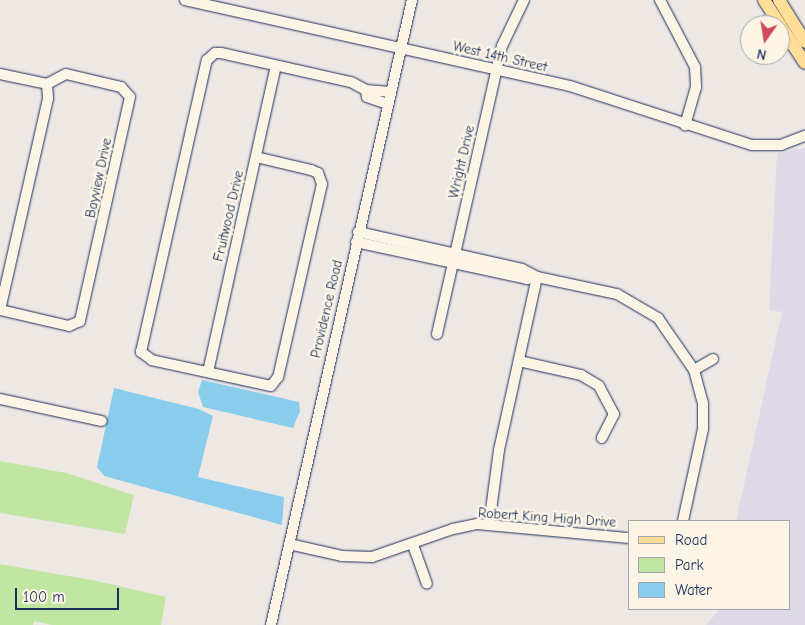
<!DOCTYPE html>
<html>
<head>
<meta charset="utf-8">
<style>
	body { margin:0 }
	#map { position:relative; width:805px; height:625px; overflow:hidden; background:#eee8e5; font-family:"Comic Neue",sans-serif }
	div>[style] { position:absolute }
	.built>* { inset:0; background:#ded9e6 }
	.green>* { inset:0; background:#c1e6a1 }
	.water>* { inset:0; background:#8acceb }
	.roads { filter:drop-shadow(0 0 1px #1b2f5e) drop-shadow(0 0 1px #1b2f5e) }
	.minor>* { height:10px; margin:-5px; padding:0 5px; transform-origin:5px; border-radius:5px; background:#fcf5e5 }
	.major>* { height:12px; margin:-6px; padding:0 6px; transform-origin:6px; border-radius:6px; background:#ffdd96 }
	span { translate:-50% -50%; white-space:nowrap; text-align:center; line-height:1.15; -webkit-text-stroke:5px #fcf5e5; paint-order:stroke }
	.street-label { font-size:14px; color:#1b2f5e }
	.legend { position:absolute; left:628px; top:520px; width:162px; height:90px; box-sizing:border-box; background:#fcf5e5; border:1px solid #a2a6af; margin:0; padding:6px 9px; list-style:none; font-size:15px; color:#1b2f5e }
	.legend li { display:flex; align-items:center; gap:10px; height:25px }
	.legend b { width:25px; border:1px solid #a2a6af }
	.north { position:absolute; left:740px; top:15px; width:50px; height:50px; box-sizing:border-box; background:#fcf5e5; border:1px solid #a2a6af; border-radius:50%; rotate:193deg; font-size:14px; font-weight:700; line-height:20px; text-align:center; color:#1b2f5e }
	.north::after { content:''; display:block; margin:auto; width:18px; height:22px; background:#d1495b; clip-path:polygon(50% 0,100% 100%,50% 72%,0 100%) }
	.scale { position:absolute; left:15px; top:588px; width:104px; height:22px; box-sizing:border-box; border:2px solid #1b2f5e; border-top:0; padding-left:6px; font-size:15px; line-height:18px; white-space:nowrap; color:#1b2f5e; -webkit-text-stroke:4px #fcf5e5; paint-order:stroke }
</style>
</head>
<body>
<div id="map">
	<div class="built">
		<div style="clip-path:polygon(805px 148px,805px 625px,706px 625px,720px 609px,789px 609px,789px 521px,736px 521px,782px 312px,769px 310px,777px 153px)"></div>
	</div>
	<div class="green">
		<div style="clip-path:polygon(0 461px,66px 473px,134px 495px,125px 534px,0 513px)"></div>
		<div style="clip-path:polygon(0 564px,97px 581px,166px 597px,161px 625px,52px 625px,34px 621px,33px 625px,0 625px)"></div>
	</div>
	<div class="water">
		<div style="clip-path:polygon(202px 380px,299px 402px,300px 411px,293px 428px,203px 407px,198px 392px)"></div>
		<div style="clip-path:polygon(114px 388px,199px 409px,213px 416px,198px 477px,284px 497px,282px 525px,104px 476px,97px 467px)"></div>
	</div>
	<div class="roads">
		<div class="minor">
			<div style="left:185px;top:0;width:394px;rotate:12.6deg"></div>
			<div style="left:570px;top:86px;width:191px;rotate:18deg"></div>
			<div style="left:752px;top:145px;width:29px"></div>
			<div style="left:781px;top:145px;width:26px;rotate:-21deg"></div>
			<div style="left:660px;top:0;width:76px;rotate:62.4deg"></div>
			<div style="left:695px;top:67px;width:20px;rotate:87deg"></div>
			<div style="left:696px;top:87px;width:40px;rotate:106deg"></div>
			<div style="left:0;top:74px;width:48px;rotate:12deg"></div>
			<div style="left:47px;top:84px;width:21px;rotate:-28deg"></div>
			<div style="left:66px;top:74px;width:57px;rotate:13.3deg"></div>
			<div style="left:121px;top:87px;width:13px;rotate:48deg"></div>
			<div style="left:130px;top:97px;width:230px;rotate:102.6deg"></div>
			<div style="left:80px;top:321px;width:12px;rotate:156deg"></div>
			<div style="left:69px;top:326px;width:71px;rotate:-166.9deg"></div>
			<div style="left:366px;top:90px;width:24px;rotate:5deg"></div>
			<div style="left:256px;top:157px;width:57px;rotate:13.3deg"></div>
			<div style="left:311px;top:170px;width:8px;rotate:23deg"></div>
			<div style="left:318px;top:173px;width:12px;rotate:70deg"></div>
			<div style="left:322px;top:184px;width:198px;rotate:102.8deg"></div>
			<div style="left:278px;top:377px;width:11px;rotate:128deg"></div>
			<div style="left:271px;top:386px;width:122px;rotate:-167.7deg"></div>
			<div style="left:152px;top:360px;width:14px;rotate:-144deg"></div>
			<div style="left:141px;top:352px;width:299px;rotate:-77.3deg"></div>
			<div style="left:207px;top:60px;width:11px;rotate:-41deg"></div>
			<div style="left:215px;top:53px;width:6px"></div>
			<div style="left:221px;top:53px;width:133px;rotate:12.6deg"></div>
			<div style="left:351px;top:82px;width:17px;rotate:28deg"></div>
			<div style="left:366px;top:90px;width:7px;rotate:82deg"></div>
			<div style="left:367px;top:97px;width:21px;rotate:19deg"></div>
			<div style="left:358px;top:232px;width:168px;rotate:12.7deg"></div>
			<div style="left:522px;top:269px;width:17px;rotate:28deg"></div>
			<div style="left:537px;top:277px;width:82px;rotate:12deg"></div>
			<div style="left:617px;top:294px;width:48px;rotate:30.3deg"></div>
			<div style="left:658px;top:318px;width:63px;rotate:55.3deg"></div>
			<div style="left:694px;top:370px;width:34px;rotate:75deg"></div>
			<div style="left:703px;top:403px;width:26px;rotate:90deg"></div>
			<div style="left:703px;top:429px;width:94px;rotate:102.3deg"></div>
			<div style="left:356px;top:242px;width:175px;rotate:12.2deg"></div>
			<div style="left:527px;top:279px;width:10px;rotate:-11deg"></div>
			<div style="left:0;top:310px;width:217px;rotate:-77.2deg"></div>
			<div style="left:48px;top:98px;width:14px;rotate:-94deg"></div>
			<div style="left:437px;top:334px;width:295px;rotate:-77.3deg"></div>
			<div style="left:502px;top:46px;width:51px;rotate:-64.4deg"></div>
			<div style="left:519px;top:361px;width:64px;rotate:12.7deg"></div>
			<div style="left:581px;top:375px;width:21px;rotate:31deg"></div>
			<div style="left:599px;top:386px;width:32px;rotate:62deg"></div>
			<div style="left:614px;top:414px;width:27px;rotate:117deg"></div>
			<div style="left:694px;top:370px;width:22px;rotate:-30deg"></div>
			<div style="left:208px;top:372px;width:313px;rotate:-77.5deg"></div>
			<div style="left:0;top:399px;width:104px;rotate:12.2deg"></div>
			<div style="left:489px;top:525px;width:76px;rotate:-82.4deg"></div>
			<div style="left:499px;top:450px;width:177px;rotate:-77.6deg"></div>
			<div style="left:289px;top:544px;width:54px;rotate:12.8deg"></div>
			<div style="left:342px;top:556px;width:30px;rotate:2deg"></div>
			<div style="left:372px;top:557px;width:86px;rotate:-19.1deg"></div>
			<div style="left:453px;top:529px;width:25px;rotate:-12deg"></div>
			<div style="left:477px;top:524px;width:153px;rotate:5.3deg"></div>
			<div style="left:413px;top:545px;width:41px;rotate:70.3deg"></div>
			<div style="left:271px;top:625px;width:641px;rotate:-77.29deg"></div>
		</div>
		<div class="major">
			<div style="left:764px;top:0;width:30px;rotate:57deg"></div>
			<div style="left:779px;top:0;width:49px;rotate:58.2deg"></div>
			<div style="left:780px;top:25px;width:45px;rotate:56.7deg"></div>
		</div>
	</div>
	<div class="street-label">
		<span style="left:500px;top:57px;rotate:13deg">West 14th Street</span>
		<span style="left:462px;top:162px;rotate:-77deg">Wright Drive</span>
		<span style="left:99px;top:178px;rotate:-78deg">Bayview Drive</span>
		<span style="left:229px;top:216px;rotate:-77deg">Fruitwood Drive</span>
		<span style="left:327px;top:309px;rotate:-77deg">Providence Road</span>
		<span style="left:547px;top:518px;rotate:4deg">Robert King High Drive</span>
	</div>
	<ul class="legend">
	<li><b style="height:6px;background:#ffdd96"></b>Road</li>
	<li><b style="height:14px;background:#c1e6a1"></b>Park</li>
	<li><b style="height:14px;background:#8acceb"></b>Water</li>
	</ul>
	<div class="north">N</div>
	<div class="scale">100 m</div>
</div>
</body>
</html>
